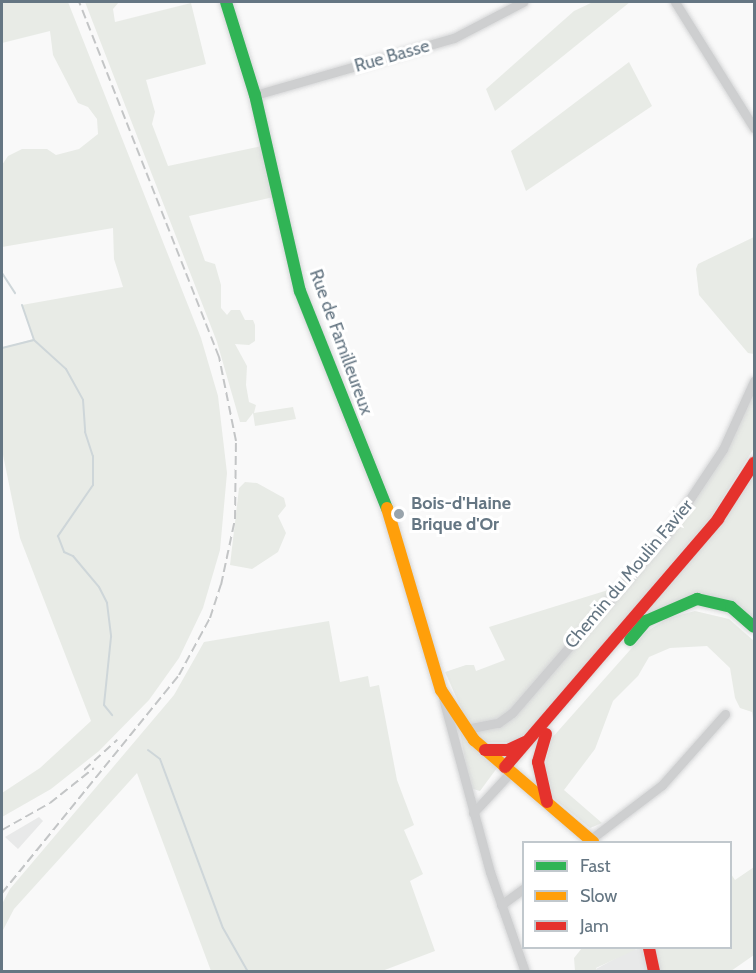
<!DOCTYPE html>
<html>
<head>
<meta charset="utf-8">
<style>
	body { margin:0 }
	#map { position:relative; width:756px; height:973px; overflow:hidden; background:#f9f9f9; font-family:Cabin,sans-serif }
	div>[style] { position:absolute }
	.built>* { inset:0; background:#e8e9e9 }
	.green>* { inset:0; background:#e8ebe6 }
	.stream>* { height:2px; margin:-1px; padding:0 1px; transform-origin:1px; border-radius:1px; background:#ced6d9 }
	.roads { filter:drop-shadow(0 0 2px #d5d6d7) drop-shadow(0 0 2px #d5d6d7) }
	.street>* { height:9px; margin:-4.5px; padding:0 4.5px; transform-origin:4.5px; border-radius:4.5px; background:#cecfd0 }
	.fast>* { height:12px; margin:-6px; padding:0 6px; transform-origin:6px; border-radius:6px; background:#30b455 }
	.slow>* { height:12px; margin:-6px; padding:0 6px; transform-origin:6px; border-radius:6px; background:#ff9f0a }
	.jam>* { height:12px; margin:-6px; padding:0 6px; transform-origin:6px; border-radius:6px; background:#e5322d }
	.rail>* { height:2px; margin-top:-1px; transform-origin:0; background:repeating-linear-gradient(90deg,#c3c5c6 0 9px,transparent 0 13.5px) }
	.dots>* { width:16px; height:16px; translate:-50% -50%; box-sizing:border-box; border:3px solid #fff; border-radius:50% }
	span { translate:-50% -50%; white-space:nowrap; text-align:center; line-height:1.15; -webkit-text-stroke:6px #fff; paint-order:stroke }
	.street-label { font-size:18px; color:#657683 }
	.poi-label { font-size:18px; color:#657683; font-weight:700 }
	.left { translate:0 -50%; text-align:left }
	.frame { position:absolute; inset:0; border:3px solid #657683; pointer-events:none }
	.legend { position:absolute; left:522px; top:841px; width:210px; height:108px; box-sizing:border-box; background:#fff; border:2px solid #c1c8cd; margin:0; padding:8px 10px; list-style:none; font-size:18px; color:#657683 }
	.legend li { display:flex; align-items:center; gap:12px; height:30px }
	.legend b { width:30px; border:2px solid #c1c8cd }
</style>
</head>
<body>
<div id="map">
	<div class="built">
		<div style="clip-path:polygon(39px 817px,43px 821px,18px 849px,5px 837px)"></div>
		<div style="clip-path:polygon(642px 948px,647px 971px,597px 971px,596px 969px,629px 951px)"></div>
	</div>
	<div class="green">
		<div style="clip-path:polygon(2px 2px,68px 2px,201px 338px,218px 396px,227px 473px,220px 550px,203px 608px,179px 658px,149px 700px,99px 751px,51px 789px,2px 817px,2px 793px,40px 768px,91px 721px,20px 538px,2px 450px,2px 348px,33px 339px,22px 305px,123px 287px,114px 259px,113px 228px,2px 247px,2px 165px,8px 156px,22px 149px,47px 149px,56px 155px,79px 149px,98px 134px,97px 119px,88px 107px,78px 103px,53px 55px,50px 31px,2px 43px)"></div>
		<div style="clip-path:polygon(85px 2px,119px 2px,113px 9px,115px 22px,191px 3px,206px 64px,146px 80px,155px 112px,152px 124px,168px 166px,267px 145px,278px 196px,189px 216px,205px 261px,215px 264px,221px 285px,221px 308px,227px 315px,231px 310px,240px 310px,245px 320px,253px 320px,255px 325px,255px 341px,249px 345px,235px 344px,247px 366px,246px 385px,249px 402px,256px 405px,254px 413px,293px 407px,296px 419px,255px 426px,253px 413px,246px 422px,240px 422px,217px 342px)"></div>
		<div style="clip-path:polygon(593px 2px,630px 2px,495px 111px,486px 89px,574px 11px)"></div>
		<div style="clip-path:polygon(629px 62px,652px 106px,526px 191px,511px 151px)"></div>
		<div style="clip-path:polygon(754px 237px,754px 354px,748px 353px,699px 295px,696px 269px,698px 264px)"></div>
		<div style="clip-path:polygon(754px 381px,754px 448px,711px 517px,528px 732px,515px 742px,484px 742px,476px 735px,478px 731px,466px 729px,465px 717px,445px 672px,466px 665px,474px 665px,476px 671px,505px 660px,489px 627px,621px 586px,702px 483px)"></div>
		<div style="clip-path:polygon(754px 472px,754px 619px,696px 596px,626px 635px)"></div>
		<div style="clip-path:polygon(245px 482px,257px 483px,284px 498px,286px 506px,278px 516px,286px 533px,278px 552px,252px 569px,230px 565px,239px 488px)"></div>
		<div style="clip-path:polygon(695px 611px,729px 619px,754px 641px,754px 725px,752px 712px,740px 708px,735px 698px,730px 668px,707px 646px,670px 648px,649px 657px,638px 676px,613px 701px,595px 749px,564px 790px,602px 823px,590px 828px,551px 796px,543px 777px,551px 739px,646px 632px,668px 618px)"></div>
		<div style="clip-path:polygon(329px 621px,340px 682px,368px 676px,370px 687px,379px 685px,397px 780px,414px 825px,404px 830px,423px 874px,410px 881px,435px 951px,382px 971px,211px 971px,137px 773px,14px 909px,2px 932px,2px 904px,10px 889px,174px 695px,204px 642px)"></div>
		<div style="clip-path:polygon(460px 732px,497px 768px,480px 791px,470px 788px)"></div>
		<div style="clip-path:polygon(754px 867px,754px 955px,731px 971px,654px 971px,649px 948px,730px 948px,731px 874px,735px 880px)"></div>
		<div style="clip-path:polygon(582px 948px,639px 948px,596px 968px,597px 971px,575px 971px,574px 958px)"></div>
	</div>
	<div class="stream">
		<div style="left:2px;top:273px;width:24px;rotate:57deg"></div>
		<div style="left:22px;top:305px;width:37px;rotate:71deg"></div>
		<div style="left:34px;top:340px;width:43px;rotate:42.2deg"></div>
		<div style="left:66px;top:369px;width:35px;rotate:61deg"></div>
		<div style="left:83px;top:400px;width:32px;rotate:86deg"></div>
		<div style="left:85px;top:432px;width:25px;rotate:72deg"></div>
		<div style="left:93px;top:456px;width:29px;rotate:90deg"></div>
		<div style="left:93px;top:485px;width:62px;rotate:124.5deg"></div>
		<div style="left:58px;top:536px;width:17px;rotate:69deg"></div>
		<div style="left:64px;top:552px;width:10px;rotate:24deg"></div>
		<div style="left:73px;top:556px;width:40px;rotate:50deg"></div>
		<div style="left:99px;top:587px;width:18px;rotate:63deg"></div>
		<div style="left:107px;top:603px;width:34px;rotate:83deg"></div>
		<div style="left:111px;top:637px;width:68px;rotate:95.9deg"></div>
		<div style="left:104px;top:705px;width:13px;rotate:51deg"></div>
		<div style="left:2px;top:348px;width:32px;rotate:-14deg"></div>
		<div style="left:148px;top:750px;width:15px;rotate:37deg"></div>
		<div style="left:160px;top:759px;width:180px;rotate:69.6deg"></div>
		<div style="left:223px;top:928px;width:51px;rotate:60.4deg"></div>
	</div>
	<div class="roads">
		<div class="street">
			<div style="left:675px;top:2px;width:149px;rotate:57.9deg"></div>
			<div style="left:255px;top:95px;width:207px;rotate:-16deg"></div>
			<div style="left:454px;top:38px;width:78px;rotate:-27.6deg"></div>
			<div style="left:443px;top:698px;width:180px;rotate:74.9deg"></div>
			<div style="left:490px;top:872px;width:106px;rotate:70.7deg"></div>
			<div style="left:466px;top:729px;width:33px;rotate:-11deg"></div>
			<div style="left:498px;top:723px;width:17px;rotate:-36deg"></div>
			<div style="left:512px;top:713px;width:234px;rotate:-49.2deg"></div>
			<div style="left:665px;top:536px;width:105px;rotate:-56.3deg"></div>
			<div style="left:723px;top:449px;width:75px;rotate:-65.5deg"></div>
			<div style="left:473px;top:813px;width:56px;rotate:-47.2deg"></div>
			<div style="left:587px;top:842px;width:94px;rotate:-37.2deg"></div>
			<div style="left:662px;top:785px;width:95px;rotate:-48.4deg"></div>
			<div style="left:501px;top:905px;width:29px;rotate:-36deg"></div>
		</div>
		<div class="fast">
			<div style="left:226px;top:2px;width:97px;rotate:72.7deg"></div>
			<div style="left:255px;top:95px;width:201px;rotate:77.1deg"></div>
			<div style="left:300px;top:291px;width:234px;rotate:68.2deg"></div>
			<div style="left:630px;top:640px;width:25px;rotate:-50deg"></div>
			<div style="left:646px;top:621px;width:56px;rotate:-23.3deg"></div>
			<div style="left:697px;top:599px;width:35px;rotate:13deg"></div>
			<div style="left:731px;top:607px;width:30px;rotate:41deg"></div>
		</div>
		<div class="slow">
			<div style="left:387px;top:508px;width:190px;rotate:73.5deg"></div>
			<div style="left:441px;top:690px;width:60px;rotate:56.6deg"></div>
			<div style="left:474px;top:740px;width:157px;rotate:40.6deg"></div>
		</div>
		<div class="jam">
			<div style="left:546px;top:734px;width:29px;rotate:106deg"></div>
			<div style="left:538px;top:762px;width:41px;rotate:77.3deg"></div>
			<div style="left:485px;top:750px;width:23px"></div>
			<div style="left:508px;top:750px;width:19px;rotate:-25deg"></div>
			<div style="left:505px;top:767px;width:327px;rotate:-49.3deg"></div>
			<div style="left:718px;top:519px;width:67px;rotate:-57.3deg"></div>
			<div style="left:649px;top:948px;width:25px;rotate:78deg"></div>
		</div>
	</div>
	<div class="rail">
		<div style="left:84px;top:770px;width:45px;rotate:-42.3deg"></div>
		<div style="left:2px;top:830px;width:55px;rotate:-29.4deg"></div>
		<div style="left:50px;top:803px;width:56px;rotate:-38.5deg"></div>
		<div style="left:2px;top:893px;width:281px;rotate:-50.9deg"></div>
		<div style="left:179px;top:675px;width:65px;rotate:-61.5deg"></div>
		<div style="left:210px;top:618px;width:35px;rotate:-72deg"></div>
		<div style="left:221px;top:585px;width:67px;rotate:-78deg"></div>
		<div style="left:235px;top:519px;width:78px;rotate:-89.3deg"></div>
		<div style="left:236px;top:441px;width:86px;rotate:-101.4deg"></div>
		<div style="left:219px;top:357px;width:382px;rotate:-111.5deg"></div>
	</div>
	<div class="dots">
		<div style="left:399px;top:514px;background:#99a4ac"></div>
	</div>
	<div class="street-label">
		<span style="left:392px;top:56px;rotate:-16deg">Rue Basse</span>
		<span style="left:341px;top:342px;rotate:70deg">Rue de Familleureux</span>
		<span style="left:629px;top:574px;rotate:-50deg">Chemin du Moulin Favier</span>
	</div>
	<div class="poi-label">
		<span class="left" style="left:411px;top:514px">Bois-d'Haine<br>Brique d'Or</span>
	</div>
	<div class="frame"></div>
	<ul class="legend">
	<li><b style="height:8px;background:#30b455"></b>Fast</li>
	<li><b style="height:8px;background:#ff9f0a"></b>Slow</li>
	<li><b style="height:8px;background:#e5322d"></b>Jam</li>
	</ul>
</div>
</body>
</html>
